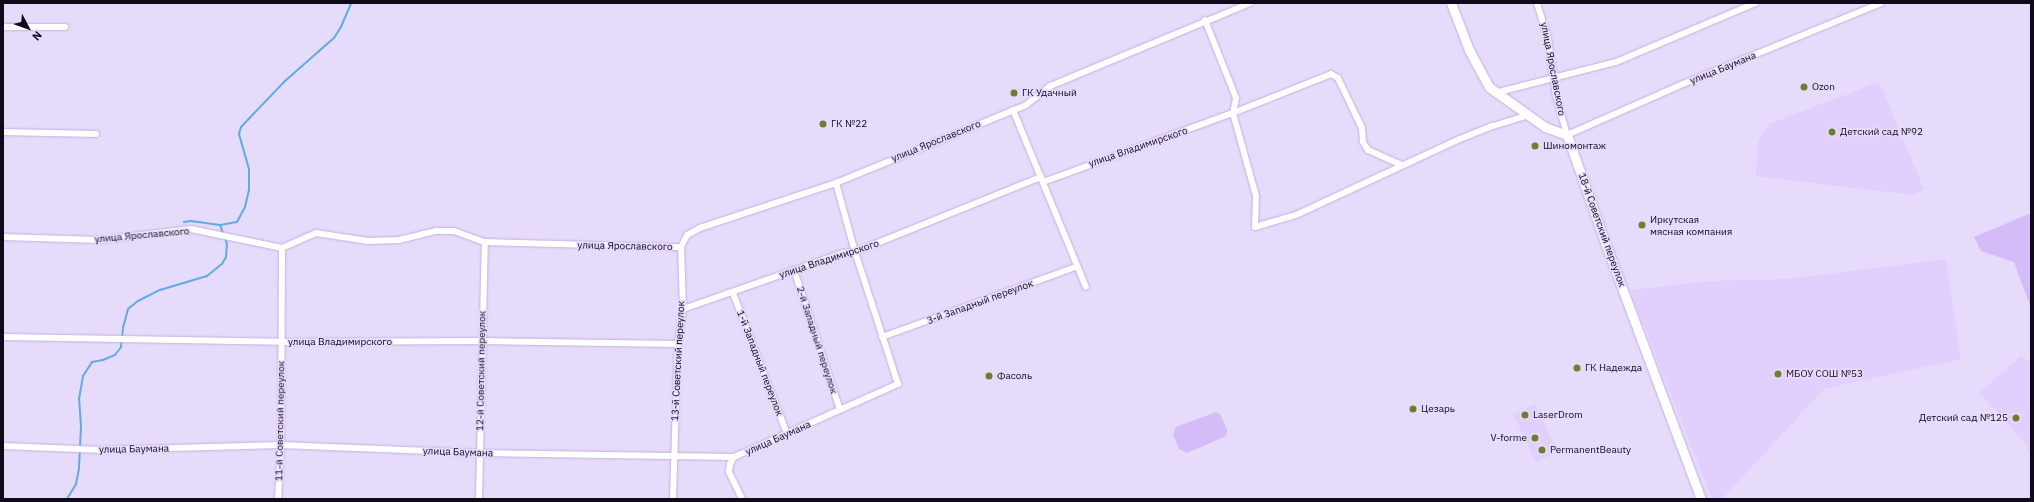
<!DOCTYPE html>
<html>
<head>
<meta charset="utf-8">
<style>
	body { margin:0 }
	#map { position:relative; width:2034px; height:502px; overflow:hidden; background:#e7dbfb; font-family:"IBM Plex Sans",sans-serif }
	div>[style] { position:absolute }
	.built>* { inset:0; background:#e1cffe; transform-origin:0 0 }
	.green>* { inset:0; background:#d4bcf8 }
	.stream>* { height:2px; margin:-1px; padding:0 1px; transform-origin:1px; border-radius:1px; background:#5cace6 }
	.roads { filter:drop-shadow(0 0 1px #c4b0e3) drop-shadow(0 0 1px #c4b0e3) }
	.street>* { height:6px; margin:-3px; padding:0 3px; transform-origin:3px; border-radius:3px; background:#fff }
	.secondary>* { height:9px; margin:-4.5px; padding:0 4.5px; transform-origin:4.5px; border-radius:4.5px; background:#fff }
	.dots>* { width:11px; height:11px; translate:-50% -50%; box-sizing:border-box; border:2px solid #e7dbfb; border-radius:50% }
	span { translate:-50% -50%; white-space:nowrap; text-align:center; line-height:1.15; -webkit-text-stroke:3px #e7dbfb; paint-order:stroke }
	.street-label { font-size:10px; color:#10091a }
	.poi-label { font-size:10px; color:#10091a }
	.left { translate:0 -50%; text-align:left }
	.right { translate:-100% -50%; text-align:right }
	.frame { position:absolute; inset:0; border:4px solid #10091a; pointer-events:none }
	.north { position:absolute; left:8px; top:8px; width:40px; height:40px; -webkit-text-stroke:3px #e7dbfb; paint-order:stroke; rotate:131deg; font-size:11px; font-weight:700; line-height:16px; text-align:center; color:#10091a }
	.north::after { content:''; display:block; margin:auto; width:14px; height:18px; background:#10091a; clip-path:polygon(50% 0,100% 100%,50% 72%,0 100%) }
</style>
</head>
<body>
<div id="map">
	<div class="built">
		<div style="clip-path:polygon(1879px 82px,1924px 189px,1913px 195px,1756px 176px,1758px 140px,1769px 124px)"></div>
		<div style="clip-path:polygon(1946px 259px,1961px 359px,1824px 389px,1722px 499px,1712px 499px,1630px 290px,1709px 281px,1787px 279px)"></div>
		<div style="clip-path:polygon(2021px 356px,2031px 363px,2031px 458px,2025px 443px,1979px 393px)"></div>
		<div style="left:1535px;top:404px;width:53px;height:24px;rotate:65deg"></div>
	</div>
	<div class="green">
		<div style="clip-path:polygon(2031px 213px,2031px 308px,2014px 262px,1981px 251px,1974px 237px)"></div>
		<div style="clip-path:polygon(1216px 412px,1220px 414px,1227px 429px,1227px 433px,1224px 437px,1187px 453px,1179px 449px,1173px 435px,1176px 427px)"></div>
	</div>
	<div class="stream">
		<div style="left:184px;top:222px;width:7px;rotate:-8deg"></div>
		<div style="left:191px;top:221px;width:29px;rotate:8deg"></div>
		<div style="left:220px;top:225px;width:17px;rotate:-10deg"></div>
		<div style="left:237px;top:222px;width:17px;rotate:-62deg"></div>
		<div style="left:245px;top:207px;width:17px;rotate:-77deg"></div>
		<div style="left:249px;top:190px;width:21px;rotate:-90deg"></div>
		<div style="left:249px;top:169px;width:36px;rotate:-106deg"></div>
		<div style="left:239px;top:134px;width:7px;rotate:-74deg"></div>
		<div style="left:241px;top:127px;width:64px;rotate:-46.3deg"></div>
		<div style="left:285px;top:81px;width:65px;rotate:-41.3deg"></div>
		<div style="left:334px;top:38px;width:13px;rotate:-58deg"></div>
		<div style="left:341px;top:27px;width:26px;rotate:-67deg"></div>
		<div style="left:67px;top:499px;width:17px;rotate:-59deg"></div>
		<div style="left:76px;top:484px;width:16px;rotate:-79deg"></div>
		<div style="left:79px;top:468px;width:42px;rotate:-87.3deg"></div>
		<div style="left:81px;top:426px;width:27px;rotate:-94deg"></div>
		<div style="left:79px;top:399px;width:23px;rotate:-80deg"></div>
		<div style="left:83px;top:376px;width:17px;rotate:-57deg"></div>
		<div style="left:92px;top:362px;width:11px;rotate:-10deg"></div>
		<div style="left:103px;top:360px;width:13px;rotate:-23deg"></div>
		<div style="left:115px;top:355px;width:10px;rotate:-53deg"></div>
		<div style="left:121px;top:347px;width:19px;rotate:-84deg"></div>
		<div style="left:123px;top:328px;width:20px;rotate:-75deg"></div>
		<div style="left:128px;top:309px;width:13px;rotate:-39deg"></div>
		<div style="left:138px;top:301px;width:25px;rotate:-27deg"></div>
		<div style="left:160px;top:290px;width:49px;rotate:-16.6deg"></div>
		<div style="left:207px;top:276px;width:19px;rotate:-39deg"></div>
		<div style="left:222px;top:264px;width:8px;rotate:-60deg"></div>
		<div style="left:226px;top:257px;width:13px;rotate:-86deg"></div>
		<div style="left:227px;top:244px;width:20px;rotate:-110deg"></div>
	</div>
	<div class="roads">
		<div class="street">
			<div style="left:1537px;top:3px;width:38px;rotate:73deg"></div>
			<div style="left:1548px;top:39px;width:58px;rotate:82deg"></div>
			<div style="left:1556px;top:96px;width:41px;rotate:74.2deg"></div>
			<div style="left:1567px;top:135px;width:121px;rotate:-23.8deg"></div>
			<div style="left:1678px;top:86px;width:219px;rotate:-22.2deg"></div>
			<div style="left:1205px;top:20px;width:84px;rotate:68.3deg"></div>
			<div style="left:1236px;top:98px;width:15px;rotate:101deg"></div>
			<div style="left:1233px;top:113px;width:86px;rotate:74.5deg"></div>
			<div style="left:1256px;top:196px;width:31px;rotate:92deg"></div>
			<div style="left:1255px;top:227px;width:43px;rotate:-16.3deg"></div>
			<div style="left:1296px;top:215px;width:181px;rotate:-24.9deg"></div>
			<div style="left:1460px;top:139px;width:35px;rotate:-22deg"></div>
			<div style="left:1493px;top:126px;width:38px;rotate:-17deg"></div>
			<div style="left:3px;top:27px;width:62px"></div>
			<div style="left:1495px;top:93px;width:125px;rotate:-14.4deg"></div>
			<div style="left:1616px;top:62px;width:152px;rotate:-22.9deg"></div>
			<div style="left:1013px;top:110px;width:191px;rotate:67.6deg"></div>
			<div style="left:3px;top:132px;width:93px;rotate:1.2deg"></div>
			<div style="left:1043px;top:182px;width:202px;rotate:-20deg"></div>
			<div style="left:1233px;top:113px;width:105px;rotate:-21.7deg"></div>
			<div style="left:1331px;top:74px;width:8px;rotate:30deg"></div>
			<div style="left:1338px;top:78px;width:55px;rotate:64.4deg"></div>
			<div style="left:1362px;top:128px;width:14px;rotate:86deg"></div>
			<div style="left:1363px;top:142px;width:9px;rotate:58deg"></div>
			<div style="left:1368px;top:150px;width:37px;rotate:24deg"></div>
			<div style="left:3px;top:237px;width:97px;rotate:1.8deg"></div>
			<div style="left:100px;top:240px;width:92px;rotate:-6.9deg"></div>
			<div style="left:191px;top:229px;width:93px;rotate:11.8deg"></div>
			<div style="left:282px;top:248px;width:37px;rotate:-24deg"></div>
			<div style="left:316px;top:233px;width:53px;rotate:8.7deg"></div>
			<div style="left:368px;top:241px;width:31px;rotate:-2deg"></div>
			<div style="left:399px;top:240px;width:38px;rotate:-14deg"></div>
			<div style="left:436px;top:231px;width:18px"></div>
			<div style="left:454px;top:231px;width:33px;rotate:20deg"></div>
			<div style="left:485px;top:242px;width:196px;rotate:1.5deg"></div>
			<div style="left:794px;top:270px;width:147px;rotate:71.8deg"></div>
			<div style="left:733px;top:293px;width:151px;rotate:69deg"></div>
			<div style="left:683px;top:309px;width:170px;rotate:-19.3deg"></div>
			<div style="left:843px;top:253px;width:12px;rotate:-5deg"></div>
			<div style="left:855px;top:252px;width:201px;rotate:-22deg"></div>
			<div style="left:3px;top:337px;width:279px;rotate:1deg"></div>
			<div style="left:282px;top:342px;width:199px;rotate:-0.3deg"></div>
			<div style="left:481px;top:341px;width:197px;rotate:0.9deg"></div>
			<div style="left:882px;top:337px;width:208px;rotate:-19.9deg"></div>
			<div style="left:3px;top:446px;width:99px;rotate:2.3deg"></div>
			<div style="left:102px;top:450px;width:179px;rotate:-1.6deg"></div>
			<div style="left:281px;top:445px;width:199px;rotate:2.3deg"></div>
			<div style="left:480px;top:453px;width:254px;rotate:0.9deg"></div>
			<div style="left:734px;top:457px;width:180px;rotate:-24deg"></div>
			<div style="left:898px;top:384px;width:139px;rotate:-108deg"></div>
			<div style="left:855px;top:252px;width:72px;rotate:-105.4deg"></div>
			<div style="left:734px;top:457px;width:8px;rotate:120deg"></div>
			<div style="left:730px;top:464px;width:8px;rotate:97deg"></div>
			<div style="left:729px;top:472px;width:30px;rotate:64deg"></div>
			<div style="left:278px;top:499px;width:54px;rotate:-86.8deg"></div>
			<div style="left:281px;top:445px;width:197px;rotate:-89.7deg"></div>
			<div style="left:479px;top:499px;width:257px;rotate:-88.7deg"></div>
			<div style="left:673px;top:499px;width:155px;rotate:-88.2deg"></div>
			<div style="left:678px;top:344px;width:35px;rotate:-82deg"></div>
			<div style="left:683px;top:309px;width:62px;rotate:-91.8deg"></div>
			<div style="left:681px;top:247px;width:13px;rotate:-63deg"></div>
			<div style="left:687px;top:235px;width:15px;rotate:-28deg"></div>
			<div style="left:700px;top:228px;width:143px;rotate:-18.3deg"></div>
			<div style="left:836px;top:183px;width:205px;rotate:-22.3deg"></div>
			<div style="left:1026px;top:105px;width:31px;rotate:-38deg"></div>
			<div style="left:1050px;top:86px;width:217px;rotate:-22.5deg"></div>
		</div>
		<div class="secondary">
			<div style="left:1451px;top:3px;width:50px;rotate:69deg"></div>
			<div style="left:1469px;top:50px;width:42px;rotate:61.6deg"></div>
			<div style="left:1489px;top:87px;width:69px;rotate:35.5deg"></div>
			<div style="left:1545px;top:127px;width:23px;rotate:20deg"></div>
			<div style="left:1567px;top:135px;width:117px;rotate:70.5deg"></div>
			<div style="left:1606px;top:245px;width:271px;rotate:69.5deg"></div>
		</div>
	</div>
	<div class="dots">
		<div style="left:1804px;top:87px;background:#6a7f30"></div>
		<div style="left:1014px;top:93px;background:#6a7f30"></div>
		<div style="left:823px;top:124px;background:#6a7f30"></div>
		<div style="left:1832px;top:132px;background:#6a7f30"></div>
		<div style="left:1535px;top:146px;background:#6a7f30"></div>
		<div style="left:1642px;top:225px;background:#6a7f30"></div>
		<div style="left:1577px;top:368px;background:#6a7f30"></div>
		<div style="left:1778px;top:374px;background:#6a7f30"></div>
		<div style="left:989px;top:376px;background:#6a7f30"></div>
		<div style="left:1413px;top:409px;background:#6a7f30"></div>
		<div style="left:1525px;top:415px;background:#6a7f30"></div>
		<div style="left:2016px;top:418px;background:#6a7f30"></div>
		<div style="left:1535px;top:438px;background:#6a7f30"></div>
		<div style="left:1542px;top:450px;background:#6a7f30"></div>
	</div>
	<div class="street-label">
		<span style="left:1723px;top:68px;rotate:-22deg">улица Баумана</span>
		<span style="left:1553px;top:69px;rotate:79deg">улица Ярославского</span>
		<span style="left:936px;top:141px;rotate:-22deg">улица Ярославского</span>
		<span style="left:1138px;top:147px;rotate:-19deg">улица Владимирского</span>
		<span style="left:1602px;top:230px;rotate:70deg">18-й Советский переулок</span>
		<span style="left:142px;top:235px;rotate:-5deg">улица Ярославского</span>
		<span style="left:625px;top:246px;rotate:1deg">улица Ярославского</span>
		<span style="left:829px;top:259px;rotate:-18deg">улица Владимирского</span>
		<span style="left:980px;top:302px;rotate:-20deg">3-й Западный переулок</span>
		<span style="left:817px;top:340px;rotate:72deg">2-й Западный переулок</span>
		<span style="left:340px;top:342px">улица Владимирского</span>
		<span style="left:678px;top:361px;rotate:-87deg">13-й Советский переулок</span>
		<span style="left:760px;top:363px;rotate:69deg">1-й Западный переулок</span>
		<span style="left:481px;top:371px;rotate:-89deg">12-й Советский переулок</span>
		<span style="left:280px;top:421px;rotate:-89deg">11-й Советский переулок</span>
		<span style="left:778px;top:438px;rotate:-24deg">улица Баумана</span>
		<span style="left:134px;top:449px;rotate:-1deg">улица Баумана</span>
		<span style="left:458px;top:452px;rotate:2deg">улица Баумана</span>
	</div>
	<div class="poi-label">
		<span class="left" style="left:1812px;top:87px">Ozon</span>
		<span class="left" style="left:1022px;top:93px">ГК Удачный</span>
		<span class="left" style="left:831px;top:124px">ГК №22</span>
		<span class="left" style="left:1840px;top:132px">Детский сад №92</span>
		<span class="left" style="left:1543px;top:146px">Шиномонтаж</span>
		<span class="left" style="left:1650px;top:225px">Иркутская<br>мясная компания</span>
		<span class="left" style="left:1585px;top:368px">ГК Надежда</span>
		<span class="left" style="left:1786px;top:374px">МБОУ СОШ №53</span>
		<span class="left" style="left:997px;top:376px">Фасоль</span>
		<span class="left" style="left:1421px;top:409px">Цезарь</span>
		<span class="left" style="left:1533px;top:415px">LaseгDrom</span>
		<span class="right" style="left:2008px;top:418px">Детский сад №125</span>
		<span class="right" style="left:1527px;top:438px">V-forme</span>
		<span class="left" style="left:1550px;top:450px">PermanentBeauty</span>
	</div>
	<div class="frame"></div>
	<div class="north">N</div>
</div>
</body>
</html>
